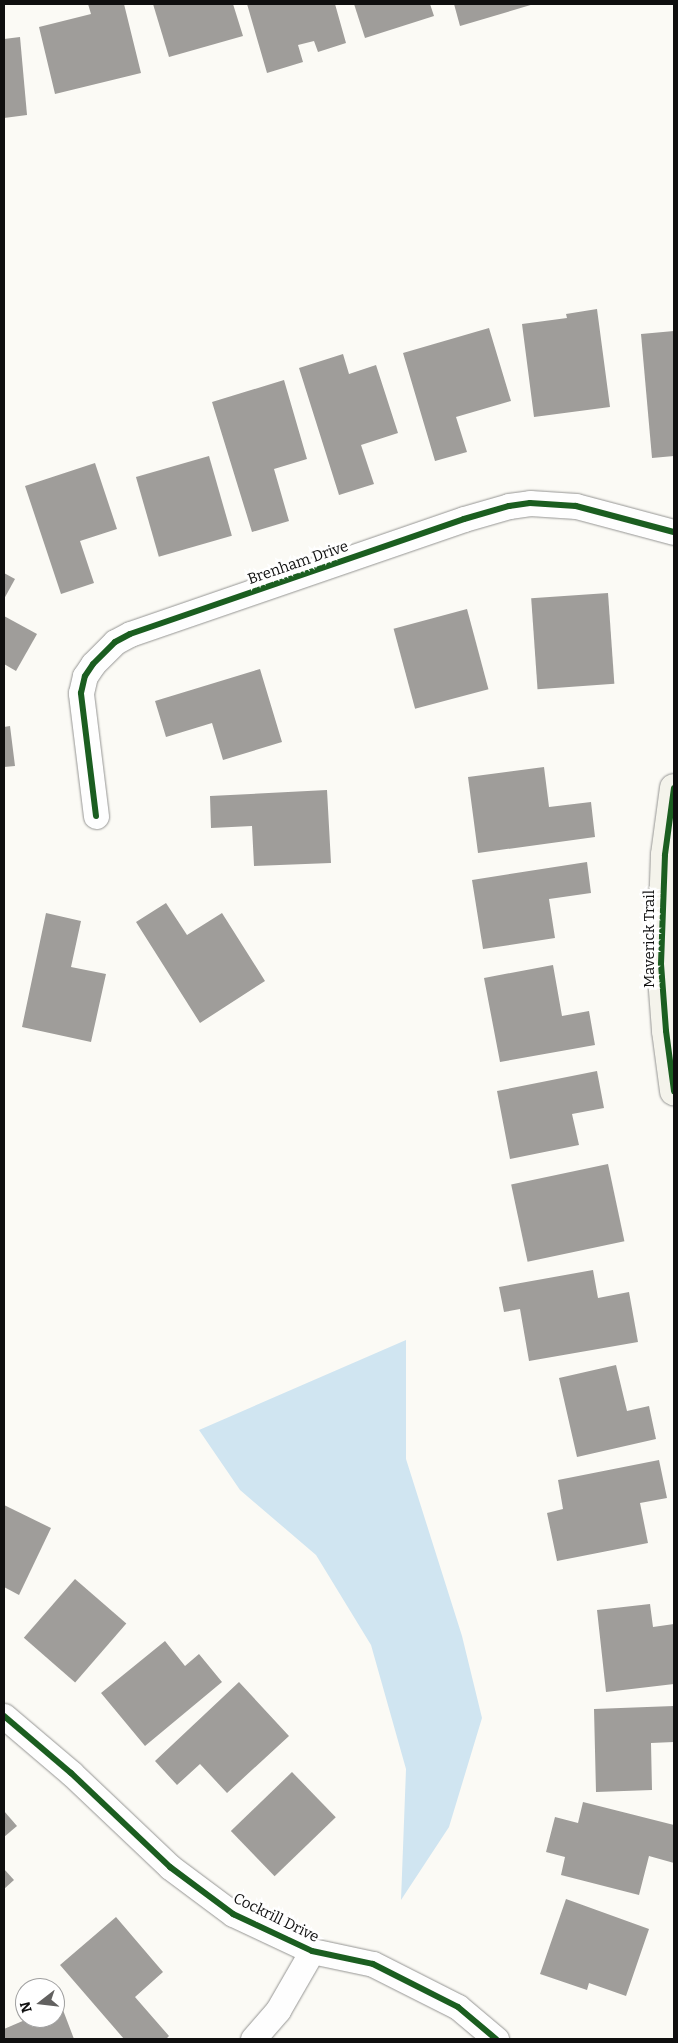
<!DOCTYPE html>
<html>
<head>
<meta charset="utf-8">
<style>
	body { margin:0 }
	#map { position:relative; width:678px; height:2043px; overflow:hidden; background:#fbfaf5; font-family:Bitter,serif }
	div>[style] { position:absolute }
	.water>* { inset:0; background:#d0e5f1 }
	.building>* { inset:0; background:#9f9d9a; transform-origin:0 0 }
	.roads { filter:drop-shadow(0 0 1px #959593) drop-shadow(0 0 1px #959593) }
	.street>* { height:25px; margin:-12.5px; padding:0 12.5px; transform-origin:12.5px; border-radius:12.5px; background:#fefefe }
	.secondary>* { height:28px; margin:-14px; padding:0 14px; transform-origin:14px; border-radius:14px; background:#f4f3eb }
	.cycleway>* { height:6px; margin:-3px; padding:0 3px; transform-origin:3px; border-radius:3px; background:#1b5e20 }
	span { translate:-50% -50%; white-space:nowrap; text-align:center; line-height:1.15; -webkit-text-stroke:5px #fff; paint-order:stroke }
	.street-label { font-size:15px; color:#0f0f0f }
	.frame { position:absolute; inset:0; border:5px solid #0f0f0f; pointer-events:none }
	.north { position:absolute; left:15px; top:1978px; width:50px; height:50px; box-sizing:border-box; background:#fff; border:1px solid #9f9f9f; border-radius:50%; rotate:254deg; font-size:14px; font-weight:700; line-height:20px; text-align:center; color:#0f0f0f }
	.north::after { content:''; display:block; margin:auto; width:18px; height:22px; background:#626160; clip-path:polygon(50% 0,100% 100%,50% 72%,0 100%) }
</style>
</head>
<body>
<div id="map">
	<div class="water">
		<div style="clip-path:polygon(406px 1340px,406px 1459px,462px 1636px,482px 1718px,449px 1827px,401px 1900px,406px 1769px,371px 1645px,316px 1555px,240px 1490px,199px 1430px)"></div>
	</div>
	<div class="building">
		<div style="clip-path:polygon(88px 4px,124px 4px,141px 73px,55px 94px,39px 27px,91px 14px)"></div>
		<div style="clip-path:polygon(153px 4px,233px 4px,243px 36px,169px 57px)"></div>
		<div style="clip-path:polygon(247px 4px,335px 4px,346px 43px,318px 52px,314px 41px,298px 45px,303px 62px,267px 73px)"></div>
		<div style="clip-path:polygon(354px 4px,430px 4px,434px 16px,365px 38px)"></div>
		<div style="clip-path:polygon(454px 4px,534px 4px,460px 26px)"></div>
		<div style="clip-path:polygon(20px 37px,27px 115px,4px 118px,4px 39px)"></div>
		<div style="clip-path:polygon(597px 309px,610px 407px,534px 417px,522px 324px,567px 318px,566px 314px)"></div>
		<div style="clip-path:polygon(489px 328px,511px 401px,456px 417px,467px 452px,435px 461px,403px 353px)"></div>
		<div style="clip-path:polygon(674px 331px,674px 456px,652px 458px,641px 334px)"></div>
		<div style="clip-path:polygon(343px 354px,349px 374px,376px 365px,398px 433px,361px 445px,374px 484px,339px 495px,299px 368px)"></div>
		<div style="clip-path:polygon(284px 380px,307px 459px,274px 469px,289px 521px,252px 532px,212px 402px)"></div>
		<div style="left:209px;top:456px;width:83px;height:76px;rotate:74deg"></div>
		<div style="clip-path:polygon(95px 463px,117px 529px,80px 541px,94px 583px,61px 594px,25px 486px)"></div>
		<div style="clip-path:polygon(4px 573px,15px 579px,4px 599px)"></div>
		<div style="left:608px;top:593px;width:91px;height:77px;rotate:86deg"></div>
		<div style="left:467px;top:609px;width:83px;height:76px;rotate:75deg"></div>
		<div style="clip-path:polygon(4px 616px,37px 634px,16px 671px,4px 664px)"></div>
		<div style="clip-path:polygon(260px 669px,282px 742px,223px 760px,212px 723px,166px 737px,155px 701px)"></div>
		<div style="clip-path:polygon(10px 726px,15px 766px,4px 767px,4px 727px)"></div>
		<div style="clip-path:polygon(544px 767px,549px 807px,591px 802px,595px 837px,478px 853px,468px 777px)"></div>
		<div style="clip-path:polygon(327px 790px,331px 863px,254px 866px,252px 826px,211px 828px,210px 796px)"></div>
		<div style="clip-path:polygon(587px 862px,591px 893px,549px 899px,555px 938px,483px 949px,472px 880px)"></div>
		<div style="clip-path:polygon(166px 903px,187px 935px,222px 913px,265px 981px,200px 1023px,136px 922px)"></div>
		<div style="clip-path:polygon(46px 913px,81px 921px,71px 967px,106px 974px,91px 1042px,22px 1027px)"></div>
		<div style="clip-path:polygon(553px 965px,562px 1016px,589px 1011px,595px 1045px,500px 1062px,484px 978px)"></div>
		<div style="clip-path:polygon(597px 1071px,604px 1108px,572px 1114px,579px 1145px,510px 1159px,497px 1091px)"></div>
		<div style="left:608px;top:1164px;width:79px;height:99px;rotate:78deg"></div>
		<div style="clip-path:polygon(593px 1270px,598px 1298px,629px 1292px,638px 1342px,529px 1361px,520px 1309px,504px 1312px,499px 1287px)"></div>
		<div style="clip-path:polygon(616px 1365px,627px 1411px,649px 1406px,656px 1439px,577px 1457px,559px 1378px)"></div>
		<div style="clip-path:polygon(659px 1460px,667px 1498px,640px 1503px,648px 1543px,557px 1561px,547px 1513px,563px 1509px,558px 1480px)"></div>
		<div style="clip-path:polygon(4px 1505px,51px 1528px,19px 1595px,4px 1587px)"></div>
		<div style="left:75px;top:1579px;width:68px;height:78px;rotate:41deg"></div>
		<div style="clip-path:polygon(650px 1604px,653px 1627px,674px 1624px,674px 1684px,606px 1692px,597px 1610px)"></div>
		<div style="clip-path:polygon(165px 1641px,185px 1666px,199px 1654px,222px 1682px,145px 1746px,101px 1693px)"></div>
		<div style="clip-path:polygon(239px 1682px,289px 1736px,227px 1793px,200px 1764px,177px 1785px,155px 1761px)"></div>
		<div style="clip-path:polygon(674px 1706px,674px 1742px,651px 1743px,652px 1790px,596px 1792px,594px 1709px)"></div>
		<div style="left:292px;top:1772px;width:63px;height:85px;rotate:46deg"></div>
		<div style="clip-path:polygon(583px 1802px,674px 1825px,674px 1863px,649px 1856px,639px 1895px,561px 1875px,565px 1857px,546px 1852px,555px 1817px,578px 1823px)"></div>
		<div style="clip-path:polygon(4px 1811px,17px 1826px,4px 1837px)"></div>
		<div style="clip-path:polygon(4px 1869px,14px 1880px,4px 1889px)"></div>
		<div style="clip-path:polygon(566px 1899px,649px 1929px,626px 1996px,589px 1983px,587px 1990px,540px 1974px)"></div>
		<div style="clip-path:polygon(116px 1917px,163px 1972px,135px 1997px,169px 2036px,166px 2039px,124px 2039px,60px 1965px)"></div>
		<div style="clip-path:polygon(55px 1989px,74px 2039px,4px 2039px,4px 2029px,25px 2020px,19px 2003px,25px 2001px,25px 2018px,55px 2018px)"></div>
	</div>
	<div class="roads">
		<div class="street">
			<div style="left:96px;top:816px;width:124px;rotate:-97deg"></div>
			<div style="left:81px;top:693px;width:17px;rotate:-77deg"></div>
			<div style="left:85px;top:676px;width:14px;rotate:-56deg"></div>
			<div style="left:93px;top:664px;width:31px;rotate:-45deg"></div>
			<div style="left:115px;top:642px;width:17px;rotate:-28deg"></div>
			<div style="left:130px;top:634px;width:353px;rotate:-19deg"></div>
			<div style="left:464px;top:519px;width:47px;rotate:-16.1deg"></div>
			<div style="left:509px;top:506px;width:21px;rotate:-8deg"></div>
			<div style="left:530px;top:503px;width:46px;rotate:3.7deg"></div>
			<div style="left:576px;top:506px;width:101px;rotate:14.9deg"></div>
			<div style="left:4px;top:1716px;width:88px;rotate:40.4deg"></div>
			<div style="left:71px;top:1773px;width:137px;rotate:43.5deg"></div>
			<div style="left:170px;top:1867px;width:79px;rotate:36.7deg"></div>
			<div style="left:233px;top:1914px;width:87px;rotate:25.1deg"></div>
			<div style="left:312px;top:1951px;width:62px;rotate:12deg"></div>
			<div style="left:373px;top:1964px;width:95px;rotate:26.8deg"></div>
			<div style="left:458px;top:2007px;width:50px;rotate:40.1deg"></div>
			<div style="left:253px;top:2039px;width:38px;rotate:-49deg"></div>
			<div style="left:278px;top:2010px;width:68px;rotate:-60deg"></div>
		</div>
		<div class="secondary">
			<div style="left:674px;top:788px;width:68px;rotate:97.7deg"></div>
			<div style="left:665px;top:855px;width:109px;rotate:92.1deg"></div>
			<div style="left:661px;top:964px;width:67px;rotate:85.7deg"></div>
			<div style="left:666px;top:1031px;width:61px;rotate:82.4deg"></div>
		</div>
	</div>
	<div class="cycleway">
		<div style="left:674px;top:788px;width:68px;rotate:97.7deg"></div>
		<div style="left:665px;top:855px;width:109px;rotate:92.1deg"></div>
		<div style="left:661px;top:964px;width:67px;rotate:85.7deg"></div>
		<div style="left:666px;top:1031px;width:61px;rotate:82.4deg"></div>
		<div style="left:96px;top:816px;width:124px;rotate:-97deg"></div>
		<div style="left:81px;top:693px;width:17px;rotate:-77deg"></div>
		<div style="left:85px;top:676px;width:14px;rotate:-56deg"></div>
		<div style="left:93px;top:664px;width:31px;rotate:-45deg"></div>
		<div style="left:115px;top:642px;width:17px;rotate:-28deg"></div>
		<div style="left:130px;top:634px;width:353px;rotate:-19deg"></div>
		<div style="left:464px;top:519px;width:47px;rotate:-16.1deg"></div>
		<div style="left:509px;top:506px;width:21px;rotate:-8deg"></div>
		<div style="left:530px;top:503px;width:46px;rotate:3.7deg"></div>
		<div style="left:576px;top:506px;width:101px;rotate:14.9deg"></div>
		<div style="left:4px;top:1716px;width:88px;rotate:40.4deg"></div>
		<div style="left:71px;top:1773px;width:137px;rotate:43.5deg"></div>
		<div style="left:170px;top:1867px;width:79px;rotate:36.7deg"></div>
		<div style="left:233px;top:1914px;width:87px;rotate:25.1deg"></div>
		<div style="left:312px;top:1951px;width:62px;rotate:12deg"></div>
		<div style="left:373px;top:1964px;width:95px;rotate:26.8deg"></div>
		<div style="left:458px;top:2007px;width:50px;rotate:40.1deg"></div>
	</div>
	<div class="street-label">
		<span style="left:298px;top:563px;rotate:-19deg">Brenham Drive</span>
		<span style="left:650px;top:939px;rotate:-90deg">Maverick Trail</span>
		<span style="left:276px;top:1918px;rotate:26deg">Cockrill Drive</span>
	</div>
	<div class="frame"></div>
	<div class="north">N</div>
</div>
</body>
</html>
